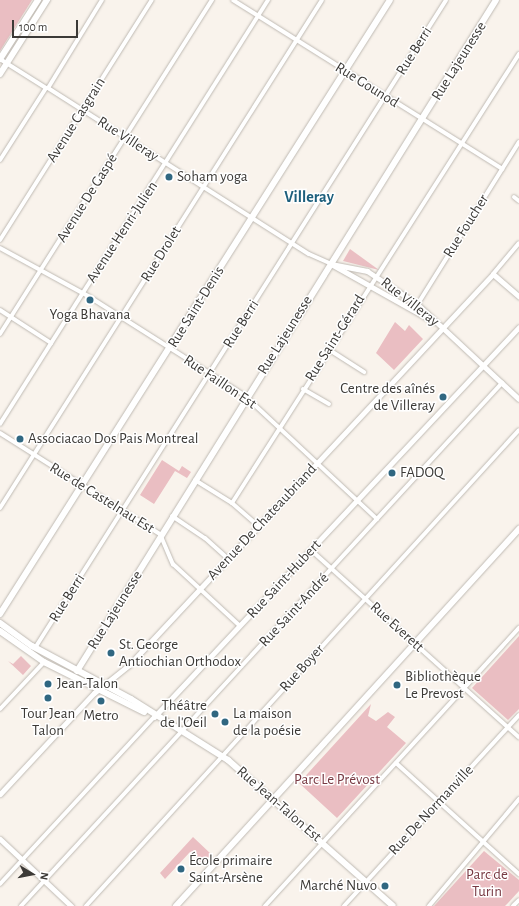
<!DOCTYPE html>
<html>
<head>
<meta charset="utf-8">
<style>
	body { margin:0 }
	#map { position:relative; width:519px; height:906px; overflow:hidden; background:#f9f3ec; font-family:"Alegreya Sans",sans-serif }
	div>[style] { position:absolute }
	.green>* { inset:0; background:#eabec2 }
	.roads { filter:drop-shadow(0 0 1px #bfbab3) drop-shadow(0 0 1px #bfbab3) }
	.minor>* { height:4px; margin:-2px; padding:0 2px; transform-origin:2px; border-radius:2px; background:#fff }
	.tertiary>* { height:5px; margin:-2.5px; padding:0 2.5px; transform-origin:2.5px; border-radius:2.5px; background:#fff }
	.secondary>* { height:6px; margin:-3px; padding:0 3px; transform-origin:3px; border-radius:3px; background:#fff }
	.dots>* { width:11px; height:11px; translate:-50% -50%; box-sizing:border-box; border:2px solid #fff; border-radius:50% }
	span { translate:-50% -50%; white-space:nowrap; text-align:center; line-height:1.15; -webkit-text-stroke:3px #fff; paint-order:stroke }
	.street-label { font-size:15px; color:#3c3a37 }
	.poi-label { font-size:15px; color:#3c3a37 }
	.left { translate:0 -50%; text-align:left }
	.right { translate:-100% -50%; text-align:right }
	.park-label { font-size:15px; color:#783a43 }
	.neighbourhood-label { font-size:16px; color:#1d5f7c; font-weight:700 }
	.north { position:absolute; left:12px; top:854px; width:40px; height:40px; -webkit-text-stroke:3px #fff; paint-order:stroke; rotate:100deg; font-size:11px; font-weight:700; line-height:16px; text-align:center; color:#3c3a37 }
	.north::after { content:''; display:block; margin:auto; width:14px; height:18px; background:#3c3a37; clip-path:polygon(50% 0,100% 100%,50% 72%,0 100%) }
	.scale { position:absolute; left:12px; top:20px; width:66px; height:18px; box-sizing:border-box; border:2px solid #3c3a37; border-top:0; padding-left:5px; font-size:12px; line-height:14px; white-space:nowrap; color:#3c3a37; -webkit-text-stroke:3px #fff; paint-order:stroke }
</style>
</head>
<body>
<div id="map">
	<div class="green">
		<div style="clip-path:polygon(0 0,32px 0,0 51px)"></div>
		<div style="clip-path:polygon(350px 249px,379px 270px,343px 261px)"></div>
		<div style="clip-path:polygon(395px 322px,405px 331px,409px 325px,423px 339px,394px 370px,376px 353px)"></div>
		<div style="clip-path:polygon(162px 460px,179px 471px,182px 466px,191px 472px,187px 478px,175px 471px,154px 504px,140px 495px)"></div>
		<div style="clip-path:polygon(519px 636px,519px 709px,508px 720px,472px 688px)"></div>
		<div style="clip-path:polygon(21px 656px,31px 666px,23px 675px,8px 661px,13px 664px)"></div>
		<div style="clip-path:polygon(371px 704px,368px 716px,376px 721px,388px 712px,395px 717px,387px 727px,406px 743px,337px 818px,299px 783px)"></div>
		<div style="clip-path:polygon(193px 837px,211px 854px,203px 864px,190px 852px,165px 879px,160px 873px)"></div>
		<div style="clip-path:polygon(484px 851px,519px 880px,519px 891px,508px 903px,505px 906px,434px 906px)"></div>
	</div>
	<div class="roads">
		<div class="minor">
			<div style="left:102px;top:0;width:103px;rotate:121.5deg"></div>
			<div style="left:48px;top:88px;width:309px;rotate:32.5deg"></div>
			<div style="left:309px;top:254px;width:24px;rotate:24deg"></div>
			<div style="left:233px;top:0;width:318px;rotate:32.1deg"></div>
			<div style="left:0;top:160px;width:85px;rotate:-57.4deg"></div>
			<div style="left:46px;top:88px;width:54px;rotate:-147.8deg"></div>
			<div style="left:514px;top:197px;width:6px;rotate:39deg"></div>
			<div style="left:0;top:240px;width:284px;rotate:-57.7deg"></div>
			<div style="left:0;top:248px;width:100px;rotate:28.6deg"></div>
			<div style="left:88px;top:296px;width:185px;rotate:32.4deg"></div>
			<div style="left:244px;top:395px;width:182px;rotate:43deg"></div>
			<div style="left:493px;top:274px;width:40px;rotate:-50deg"></div>
			<div style="left:0;top:310px;width:61px;rotate:32.9deg"></div>
			<div style="left:414px;top:310px;width:198px;rotate:-58deg"></div>
			<div style="left:0;top:334px;width:396px;rotate:-57.6deg"></div>
			<div style="left:328px;top:349px;width:43px;rotate:32.6deg"></div>
			<div style="left:303px;top:389px;width:30px;rotate:30deg"></div>
			<div style="left:0;top:424px;width:502px;rotate:-57.7deg"></div>
			<div style="left:0;top:433px;width:189px;rotate:32.3deg"></div>
			<div style="left:160px;top:534px;width:33px;rotate:67deg"></div>
			<div style="left:173px;top:564px;width:91px;rotate:42.8deg"></div>
			<div style="left:195px;top:480px;width:44px;rotate:31.9deg"></div>
			<div style="left:232px;top:503px;width:35px;rotate:41deg"></div>
			<div style="left:232px;top:503px;width:533px;rotate:-57.41deg"></div>
			<div style="left:0;top:508px;width:601px;rotate:-57.63deg"></div>
			<div style="left:172px;top:516px;width:40px;rotate:34deg"></div>
			<div style="left:205px;top:538px;width:31px;rotate:42deg"></div>
			<div style="left:311px;top:550px;width:280px;rotate:42deg"></div>
			<div style="left:35px;top:648px;width:767px;rotate:-57.61deg"></div>
			<div style="left:0;top:709px;width:64px;rotate:-46.9deg"></div>
			<div style="left:396px;top:763px;width:166px;rotate:42.1deg"></div>
			<div style="left:0;top:884px;width:227px;rotate:-47.3deg"></div>
			<div style="left:21px;top:906px;width:711px;rotate:-47.4deg"></div>
			<div style="left:86px;top:906px;width:643px;rotate:-47.71deg"></div>
			<div style="left:265px;top:906px;width:377px;rotate:-47.6deg"></div>
			<div style="left:344px;top:906px;width:259px;rotate:-47.5deg"></div>
			<div style="left:429px;top:906px;width:140px;rotate:-49.9deg"></div>
			<div style="left:513px;top:906px;width:8px;rotate:-45deg"></div>
		</div>
		<div class="tertiary">
			<div style="left:331px;top:264px;width:37px;rotate:11deg"></div>
			<div style="left:367px;top:271px;width:60px;rotate:33.4deg"></div>
			<div style="left:417px;top:304px;width:139px;rotate:43deg"></div>
			<div style="left:331px;top:264px;width:118px;rotate:29.4deg"></div>
			<div style="left:154px;top:717px;width:534px;rotate:-46.9deg"></div>
			<div style="left:0;top:794px;width:138px;rotate:-47.1deg"></div>
			<div style="left:94px;top:693px;width:45px;rotate:-38.7deg"></div>
			<div style="left:129px;top:665px;width:534px;rotate:-47.05deg"></div>
			<div style="left:493px;top:274px;width:35px;rotate:41deg"></div>
			<div style="left:0;top:839px;width:98px;rotate:43.3deg"></div>
		</div>
		<div class="secondary">
			<div style="left:0;top:59px;width:70px;rotate:-57.2deg"></div>
			<div style="left:0;top:74px;width:88px;rotate:-57.6deg"></div>
			<div style="left:0;top:614px;width:727px;rotate:-57.58deg"></div>
			<div style="left:0;top:623px;width:39px;rotate:36deg"></div>
			<div style="left:32px;top:646px;width:112px;rotate:28.2deg"></div>
			<div style="left:131px;top:699px;width:115px;rotate:32.2deg"></div>
			<div style="left:228px;top:760px;width:220px;rotate:41.5deg"></div>
			<div style="left:0;top:631px;width:54px;rotate:35.2deg"></div>
			<div style="left:44px;top:662px;width:112px;rotate:26.6deg"></div>
			<div style="left:77px;top:671px;width:791px;rotate:-58.02deg"></div>
			<div style="left:176px;top:906px;width:510px;rotate:-47.7deg"></div>
		</div>
	</div>
	<div class="dots">
		<div style="left:169px;top:177px;background:#306781"></div>
		<div style="left:90px;top:300px;background:#306781"></div>
		<div style="left:443px;top:397px;background:#306781"></div>
		<div style="left:20px;top:439px;background:#306781"></div>
		<div style="left:392px;top:473px;background:#306781"></div>
		<div style="left:111px;top:653px;background:#306781"></div>
		<div style="left:48px;top:684px;background:#306781"></div>
		<div style="left:397px;top:685px;background:#306781"></div>
		<div style="left:48px;top:698px;background:#306781"></div>
		<div style="left:101px;top:701px;background:#306781"></div>
		<div style="left:215px;top:714px;background:#306781"></div>
		<div style="left:225px;top:722px;background:#306781"></div>
		<div style="left:181px;top:869px;background:#306781"></div>
		<div style="left:385px;top:886px;background:#306781"></div>
	</div>
	<div class="street-label">
		<span style="left:414px;top:51px;rotate:-58deg">Rue Berri</span>
		<span style="left:459px;top:61px;rotate:-58deg">Rue Lajeunesse</span>
		<span style="left:367px;top:85px;rotate:32deg">Rue Gounod</span>
		<span style="left:76px;top:120px;rotate:-58deg">Avenue Casgrain</span>
		<span style="left:128px;top:139px;rotate:33deg">Rue Villeray</span>
		<span style="left:87px;top:198px;rotate:-58deg">Avenue De Gaspé</span>
		<span style="left:466px;top:226px;rotate:-58deg">Rue Foucher</span>
		<span style="left:122px;top:232px;rotate:-57deg">Avenue Henri-Julien</span>
		<span style="left:161px;top:254px;rotate:-58deg">Rue Drolet</span>
		<span style="left:410px;top:302px;rotate:38deg">Rue Villeray</span>
		<span style="left:196px;top:307px;rotate:-58deg">Rue Saint-Denis</span>
		<span style="left:241px;top:324px;rotate:-58deg">Rue Berri</span>
		<span style="left:285px;top:335px;rotate:-58deg">Rue Lajeunesse</span>
		<span style="left:335px;top:338px;rotate:-58deg">Rue Saint-Gérard</span>
		<span style="left:220px;top:382px;rotate:34deg">Rue Faillon Est</span>
		<span style="left:102px;top:498px;rotate:32deg">Rue de Castelnau Est</span>
		<span style="left:262px;top:522px;rotate:-47deg">Avenue De Chateaubriand</span>
		<span style="left:284px;top:579px;rotate:-47deg">Rue Saint-Hubert</span>
		<span style="left:67px;top:598px;rotate:-58deg">Rue Berri</span>
		<span style="left:115px;top:610px;rotate:-58deg">Rue Lajeunesse</span>
		<span style="left:294px;top:610px;rotate:-47deg">Rue Saint-André</span>
		<span style="left:397px;top:627px;rotate:42deg">Rue Everett</span>
		<span style="left:302px;top:668px;rotate:-48deg">Rue Boyer</span>
		<span style="left:279px;top:804px;rotate:41deg">Rue Jean-Talon Est</span>
		<span style="left:431px;top:810px;rotate:-47deg">Rue De Normanville</span>
	</div>
	<div class="poi-label">
		<span class="left" style="left:177px;top:177px">Soham yoga</span>
		<span style="left:90px;top:315px">Yoga Bhavana</span>
		<span class="right" style="left:435px;top:397px">Centre des aînés<br>de Villeray</span>
		<span class="left" style="left:28px;top:439px">Associacao Dos Pais Montreal</span>
		<span class="left" style="left:400px;top:473px">FADOQ</span>
		<span class="left" style="left:119px;top:653px">St. George<br>Antiochian Orthodox</span>
		<span class="left" style="left:405px;top:685px">Bibliothèque<br>Le Prevost</span>
		<span class="left" style="left:57px;top:684px">Jean-Talon</span>
		<span class="right" style="left:207px;top:714px">Théâtre<br>de l'Oeil</span>
		<span style="left:48px;top:722px">Tour Jean<br>Talon</span>
		<span class="left" style="left:233px;top:722px">La maison<br>de la poésie</span>
		<span style="left:101px;top:716px">Metro</span>
		<span class="left" style="left:189px;top:869px">École primaire<br>Saint-Arsène</span>
		<span class="right" style="left:377px;top:886px">Marché Nuvo</span>
	</div>
	<div class="park-label">
		<span style="left:337px;top:780px">Parc Le Prévost</span>
		<span style="left:487px;top:883px">Parc de<br>Turin</span>
	</div>
	<div class="neighbourhood-label">
		<span style="left:309px;top:197px">Villeray</span>
	</div>
	<div class="north">N</div>
	<div class="scale">100 m</div>
</div>
</body>
</html>
